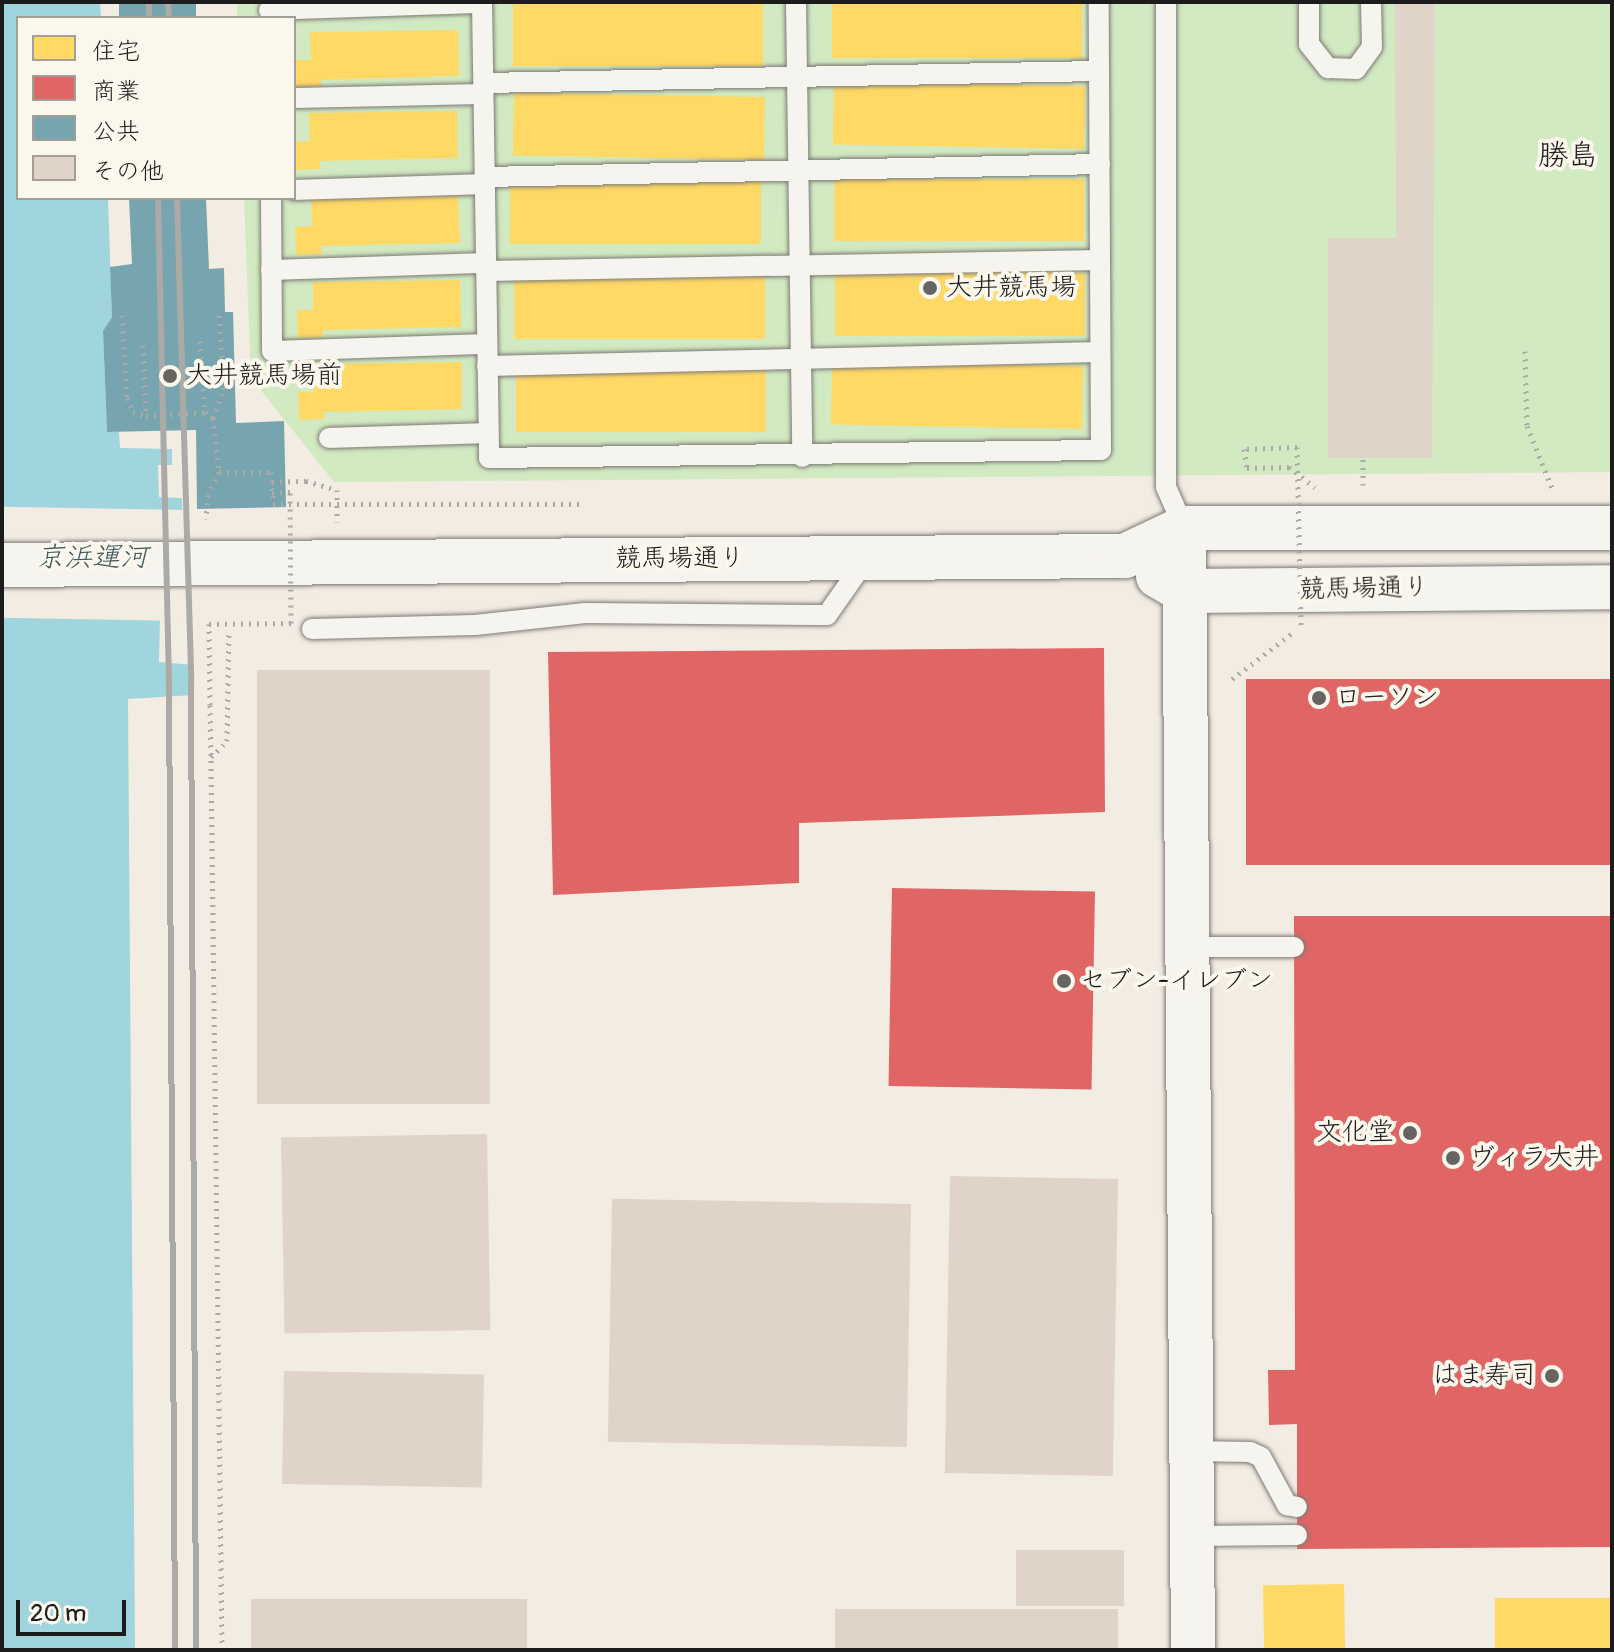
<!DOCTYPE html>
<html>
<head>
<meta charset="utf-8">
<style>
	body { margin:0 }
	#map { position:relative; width:1614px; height:1652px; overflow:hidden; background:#f3ece3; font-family:Pangolin,"Klee One",sans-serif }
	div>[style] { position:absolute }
	.green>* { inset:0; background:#d2eac2 }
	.water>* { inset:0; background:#a0d5dd }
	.pier>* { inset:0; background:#f3ece3; transform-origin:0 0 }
	.homes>* { inset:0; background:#ffd966; transform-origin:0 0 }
	.shops>* { inset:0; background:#e06666; transform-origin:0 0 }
	.public>* { inset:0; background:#76a5af; transform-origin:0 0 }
	.building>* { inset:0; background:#e0d4c8; transform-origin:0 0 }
	.path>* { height:5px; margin-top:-2.5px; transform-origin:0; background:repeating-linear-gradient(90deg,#acaaa7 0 2px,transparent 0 8px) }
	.roads { filter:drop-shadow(0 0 2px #7d7a76) drop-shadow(0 0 2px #7d7a76) }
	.service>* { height:20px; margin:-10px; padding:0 10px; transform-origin:10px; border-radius:10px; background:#f6f4ef }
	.tertiary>* { height:44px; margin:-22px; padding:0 22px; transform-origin:22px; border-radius:22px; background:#f6f4ef }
	.rail>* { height:6px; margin:-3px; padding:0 3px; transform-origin:3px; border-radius:3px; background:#acaaa7 }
	.path-bridge>* { height:5px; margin-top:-2.5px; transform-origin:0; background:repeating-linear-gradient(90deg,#acaaa7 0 2px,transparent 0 8px) }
	.dots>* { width:22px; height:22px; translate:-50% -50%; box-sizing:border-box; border:4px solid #fbf7ec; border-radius:50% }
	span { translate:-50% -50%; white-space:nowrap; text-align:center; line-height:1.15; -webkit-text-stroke:8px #fbf7ec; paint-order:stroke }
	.poi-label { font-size:26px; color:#1c1c1c }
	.left { translate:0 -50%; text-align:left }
	.right { translate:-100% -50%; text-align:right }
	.street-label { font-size:26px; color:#1c1c1c }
	.water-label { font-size:28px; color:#3e595f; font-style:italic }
	.quarter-label { font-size:30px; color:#1c1c1c }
	.frame { position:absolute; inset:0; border:4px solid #1c1c1c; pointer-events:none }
	.legend { position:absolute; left:16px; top:16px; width:280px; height:184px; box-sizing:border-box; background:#fbf7ec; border:2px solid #a29f99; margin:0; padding:10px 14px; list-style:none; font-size:24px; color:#1c1c1c }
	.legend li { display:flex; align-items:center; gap:16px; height:40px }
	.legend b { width:40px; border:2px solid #a29f99 }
	.scale { position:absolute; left:16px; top:1600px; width:110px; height:36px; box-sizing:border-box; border:4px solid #1c1c1c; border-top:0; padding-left:10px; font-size:24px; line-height:28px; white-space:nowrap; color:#1c1c1c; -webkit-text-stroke:6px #fbf7ec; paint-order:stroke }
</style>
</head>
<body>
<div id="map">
	<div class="green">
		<div style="clip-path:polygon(237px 2px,1612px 2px,1612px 472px,334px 482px,251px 378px,244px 198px,294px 198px,294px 18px,237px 18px)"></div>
	</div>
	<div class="water">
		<div style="clip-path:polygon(2px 2px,100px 2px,101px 18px,18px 18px,18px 198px,108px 198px,112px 317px,103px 331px,107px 432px,119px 432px,120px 448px,172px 449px,172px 465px,158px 465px,159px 497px,182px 498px,184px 618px,160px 617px,159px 662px,194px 665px,194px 695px,128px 699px,135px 1650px,2px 1650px)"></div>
	</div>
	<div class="pier">
		<div style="left:187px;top:510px;width:111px;height:185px;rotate:91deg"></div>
	</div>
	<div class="homes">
		<div style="left:832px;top:2px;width:250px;height:56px"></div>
		<div style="left:763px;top:3px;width:63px;height:250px;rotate:90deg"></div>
		<div style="clip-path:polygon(458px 30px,459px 76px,321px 80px,321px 87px,296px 88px,295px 60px,311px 60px,310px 32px)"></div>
		<div style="left:1085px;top:86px;width:63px;height:251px;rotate:91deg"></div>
		<div style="left:765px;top:97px;width:63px;height:251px;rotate:91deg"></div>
		<div style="clip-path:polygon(457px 111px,458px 158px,320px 161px,320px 169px,295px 170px,294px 142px,310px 141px,309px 113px)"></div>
		<div style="left:1084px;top:179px;width:62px;height:250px;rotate:90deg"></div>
		<div style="left:761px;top:181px;width:63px;height:251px;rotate:90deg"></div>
		<div style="clip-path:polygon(458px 196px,460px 243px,321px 246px,322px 254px,296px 255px,295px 227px,312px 226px,311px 198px)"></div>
		<div style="left:1085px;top:273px;width:63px;height:250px;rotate:90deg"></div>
		<div style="left:765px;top:276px;width:63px;height:251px;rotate:90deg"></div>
		<div style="clip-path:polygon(460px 280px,461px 327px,323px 330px,323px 337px,298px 338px,297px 310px,313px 310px,313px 282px)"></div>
		<div style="clip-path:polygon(462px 362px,462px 409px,324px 412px,324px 419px,299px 420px,298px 392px,314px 392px,314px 364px)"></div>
		<div style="left:1083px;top:366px;width:63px;height:251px;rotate:91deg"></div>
		<div style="left:766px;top:370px;width:62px;height:250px;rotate:90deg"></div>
		<div style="left:1344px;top:1584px;width:66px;height:81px;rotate:89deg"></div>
		<div style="left:1612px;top:1598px;width:52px;height:117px;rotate:90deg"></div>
	</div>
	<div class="shops">
		<div style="clip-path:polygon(1104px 648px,1105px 812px,799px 823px,799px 883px,553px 895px,548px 652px)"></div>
		<div style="left:1612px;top:679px;width:186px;height:366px;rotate:90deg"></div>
		<div style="left:892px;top:888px;width:203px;height:198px;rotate:1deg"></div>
		<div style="clip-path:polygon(1294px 916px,1612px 916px,1612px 1547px,1297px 1549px,1297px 1424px,1269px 1425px,1268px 1370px,1295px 1370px)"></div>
	</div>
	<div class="public">
		<div style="left:119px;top:2px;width:77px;height:16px"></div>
		<div style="clip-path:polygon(129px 198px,206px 198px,209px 269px,224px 268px,225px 312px,233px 312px,236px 423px,284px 421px,286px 507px,197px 509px,196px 430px,107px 432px,103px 331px,112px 317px,110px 267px,132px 264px)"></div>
	</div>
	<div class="building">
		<div style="clip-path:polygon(1395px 2px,1435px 2px,1432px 458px,1328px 458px,1328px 238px,1396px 238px)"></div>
		<div style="left:257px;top:670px;width:233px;height:434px"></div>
		<div style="left:487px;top:1134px;width:196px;height:206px;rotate:89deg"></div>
		<div style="left:1118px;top:1179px;width:297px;height:168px;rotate:91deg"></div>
		<div style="left:911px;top:1204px;width:243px;height:299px;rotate:91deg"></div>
		<div style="left:284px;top:1371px;width:200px;height:113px;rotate:1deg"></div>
		<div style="left:1124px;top:1550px;width:56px;height:108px;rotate:90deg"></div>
		<div style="left:527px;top:1599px;width:51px;height:276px;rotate:90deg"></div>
		<div style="left:1118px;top:1609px;width:41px;height:283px;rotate:90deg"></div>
	</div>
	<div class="path">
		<div style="left:122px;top:315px;width:83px;rotate:86.6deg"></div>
		<div style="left:127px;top:398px;width:15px;rotate:67deg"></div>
		<div style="left:133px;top:412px;width:14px;rotate:17deg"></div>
		<div style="left:146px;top:416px;width:59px;rotate:-3.9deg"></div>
		<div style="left:205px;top:412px;width:10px;rotate:37deg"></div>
		<div style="left:213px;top:418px;width:54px;rotate:83.7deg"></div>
		<div style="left:219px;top:472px;width:25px;rotate:116deg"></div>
		<div style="left:208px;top:495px;width:24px;rotate:95deg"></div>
		<div style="left:200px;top:341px;width:71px;rotate:86deg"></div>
		<div style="left:143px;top:345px;width:71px;rotate:87.6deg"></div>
		<div style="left:1525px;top:351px;width:75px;rotate:88.5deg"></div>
		<div style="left:1527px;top:426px;width:67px;rotate:68deg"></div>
		<div style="left:213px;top:418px;width:31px;rotate:-69deg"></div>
		<div style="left:224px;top:389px;width:77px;rotate:-93.7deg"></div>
		<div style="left:1297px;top:447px;width:53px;rotate:177.8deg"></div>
		<div style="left:1244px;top:449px;width:19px;rotate:81deg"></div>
		<div style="left:1247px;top:468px;width:42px;rotate:-1.4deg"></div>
		<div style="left:1289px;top:467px;width:33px;rotate:38deg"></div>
		<div style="left:219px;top:472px;width:52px"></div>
		<div style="left:271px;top:472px;width:32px;rotate:86deg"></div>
		<div style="left:273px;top:504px;width:309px"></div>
		<div style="left:272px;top:482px;width:34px;rotate:-2deg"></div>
		<div style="left:306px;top:481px;width:32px;rotate:16deg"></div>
		<div style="left:337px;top:490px;width:32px;rotate:90deg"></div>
		<div style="left:1363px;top:485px;width:27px;rotate:-90deg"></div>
		<div style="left:272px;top:493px;width:18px;rotate:-3deg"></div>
		<div style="left:1232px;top:679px;width:79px;rotate:-37.3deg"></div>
		<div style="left:210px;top:705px;width:51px;rotate:88.9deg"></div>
		<div style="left:222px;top:1650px;width:893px;rotate:-90.71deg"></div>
		<div style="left:211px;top:757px;width:23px;rotate:-45deg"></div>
		<div style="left:227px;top:741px;width:111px;rotate:-89deg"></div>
	</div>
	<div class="roads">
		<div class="service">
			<div style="left:482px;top:2px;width:456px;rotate:89.1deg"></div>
			<div style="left:489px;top:458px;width:612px;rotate:-0.75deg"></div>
			<div style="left:1101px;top:450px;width:448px;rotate:-90.3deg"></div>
			<div style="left:796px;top:2px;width:455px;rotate:89.2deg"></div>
			<div style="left:1166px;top:2px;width:485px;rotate:90deg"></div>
			<div style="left:1166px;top:487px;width:45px;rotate:66.3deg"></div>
			<div style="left:1309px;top:2px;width:42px;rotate:90deg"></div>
			<div style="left:1309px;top:44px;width:31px;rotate:52deg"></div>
			<div style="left:1328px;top:68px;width:28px;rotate:2deg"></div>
			<div style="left:1356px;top:69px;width:27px;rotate:-54deg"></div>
			<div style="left:1372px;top:47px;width:45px;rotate:-91.3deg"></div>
			<div style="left:269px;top:10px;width:213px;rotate:-1.9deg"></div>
			<div style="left:484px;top:83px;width:615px;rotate:-1.12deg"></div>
			<div style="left:294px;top:98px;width:189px;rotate:-1.2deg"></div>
			<div style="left:485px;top:177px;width:615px;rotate:-1.21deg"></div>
			<div style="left:294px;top:190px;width:191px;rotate:-1.8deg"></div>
			<div style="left:271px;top:198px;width:153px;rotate:89.6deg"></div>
			<div style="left:272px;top:351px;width:215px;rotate:-1.9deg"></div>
			<div style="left:271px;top:270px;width:215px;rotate:-1.9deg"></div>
			<div style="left:486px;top:271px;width:614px;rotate:-1.03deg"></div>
			<div style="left:487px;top:366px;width:613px;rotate:-1.31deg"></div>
			<div style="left:329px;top:438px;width:159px;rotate:-1.8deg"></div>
			<div style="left:312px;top:629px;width:163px;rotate:-1.4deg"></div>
			<div style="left:475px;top:625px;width:111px;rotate:-6.2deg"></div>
			<div style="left:585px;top:613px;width:242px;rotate:0.5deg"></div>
			<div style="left:827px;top:615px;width:70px;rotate:-54.9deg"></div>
			<div style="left:1188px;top:947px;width:106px"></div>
			<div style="left:1192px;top:1451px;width:58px;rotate:1deg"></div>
			<div style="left:1250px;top:1452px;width:12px;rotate:24deg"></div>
			<div style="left:1261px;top:1457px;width:55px;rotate:61.6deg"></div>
			<div style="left:1287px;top:1505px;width:10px;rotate:11deg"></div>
			<div style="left:1192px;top:1536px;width:105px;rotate:-0.5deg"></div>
		</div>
		<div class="tertiary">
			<div style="left:1184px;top:528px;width:1122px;rotate:89.54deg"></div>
			<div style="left:2px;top:565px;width:1123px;rotate:-0.46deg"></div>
			<div style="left:1125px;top:556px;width:65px;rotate:-25.4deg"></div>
			<div style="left:1184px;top:528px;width:428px"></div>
			<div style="left:1158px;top:576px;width:30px;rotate:30deg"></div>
			<div style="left:1184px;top:591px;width:428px;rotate:-0.5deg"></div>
		</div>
	</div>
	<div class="rail">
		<div style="left:149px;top:2px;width:16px;rotate:90deg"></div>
		<div style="left:168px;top:2px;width:16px;rotate:86deg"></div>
		<div style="left:158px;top:198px;width:486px;rotate:88.7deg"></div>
		<div style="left:169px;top:684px;width:966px;rotate:89.64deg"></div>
		<div style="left:177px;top:198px;width:483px;rotate:88.3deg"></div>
		<div style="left:191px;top:681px;width:969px;rotate:89.7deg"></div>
	</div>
	<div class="path-bridge">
		<div style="left:1297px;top:447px;width:180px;rotate:88.7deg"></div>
		<div style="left:210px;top:705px;width:81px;rotate:-90.7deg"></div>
		<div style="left:209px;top:624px;width:82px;rotate:-0.7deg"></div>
		<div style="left:291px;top:623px;width:131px;rotate:-90.4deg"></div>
	</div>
	<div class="dots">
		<div style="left:930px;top:288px;background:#676562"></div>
		<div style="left:170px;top:376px;background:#676562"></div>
		<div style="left:1319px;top:698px;background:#676562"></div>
		<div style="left:1064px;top:981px;background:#676562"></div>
		<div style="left:1410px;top:1133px;background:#676562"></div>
		<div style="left:1453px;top:1158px;background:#676562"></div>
		<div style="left:1552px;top:1376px;background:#676562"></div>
	</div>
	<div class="poi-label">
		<span class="left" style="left:946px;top:288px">大井競馬場</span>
		<span class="left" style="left:186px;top:376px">大井競馬場前</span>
		<span class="left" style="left:1335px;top:698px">ローソン</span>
		<span class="left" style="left:1080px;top:981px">セブン-イレブン</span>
		<span class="right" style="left:1394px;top:1133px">文化堂</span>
		<span class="left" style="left:1469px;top:1158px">ヴィラ大井</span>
		<span class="right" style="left:1536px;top:1376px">はま寿司</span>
	</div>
	<div class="street-label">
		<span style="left:680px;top:559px">競馬場通り</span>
		<span style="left:1364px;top:589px;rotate:-1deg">競馬場通り</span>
	</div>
	<div class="water-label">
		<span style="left:92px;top:558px">京浜運河</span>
	</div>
	<div class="quarter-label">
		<span style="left:1568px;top:156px">勝島</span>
	</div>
	<div class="frame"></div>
	<ul class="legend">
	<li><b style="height:22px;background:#ffd966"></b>住宅</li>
	<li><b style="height:22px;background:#e06666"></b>商業</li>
	<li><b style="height:22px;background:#76a5af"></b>公共</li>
	<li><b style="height:22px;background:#e0d4c8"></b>その他</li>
	</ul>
	<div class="scale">20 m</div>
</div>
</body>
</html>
